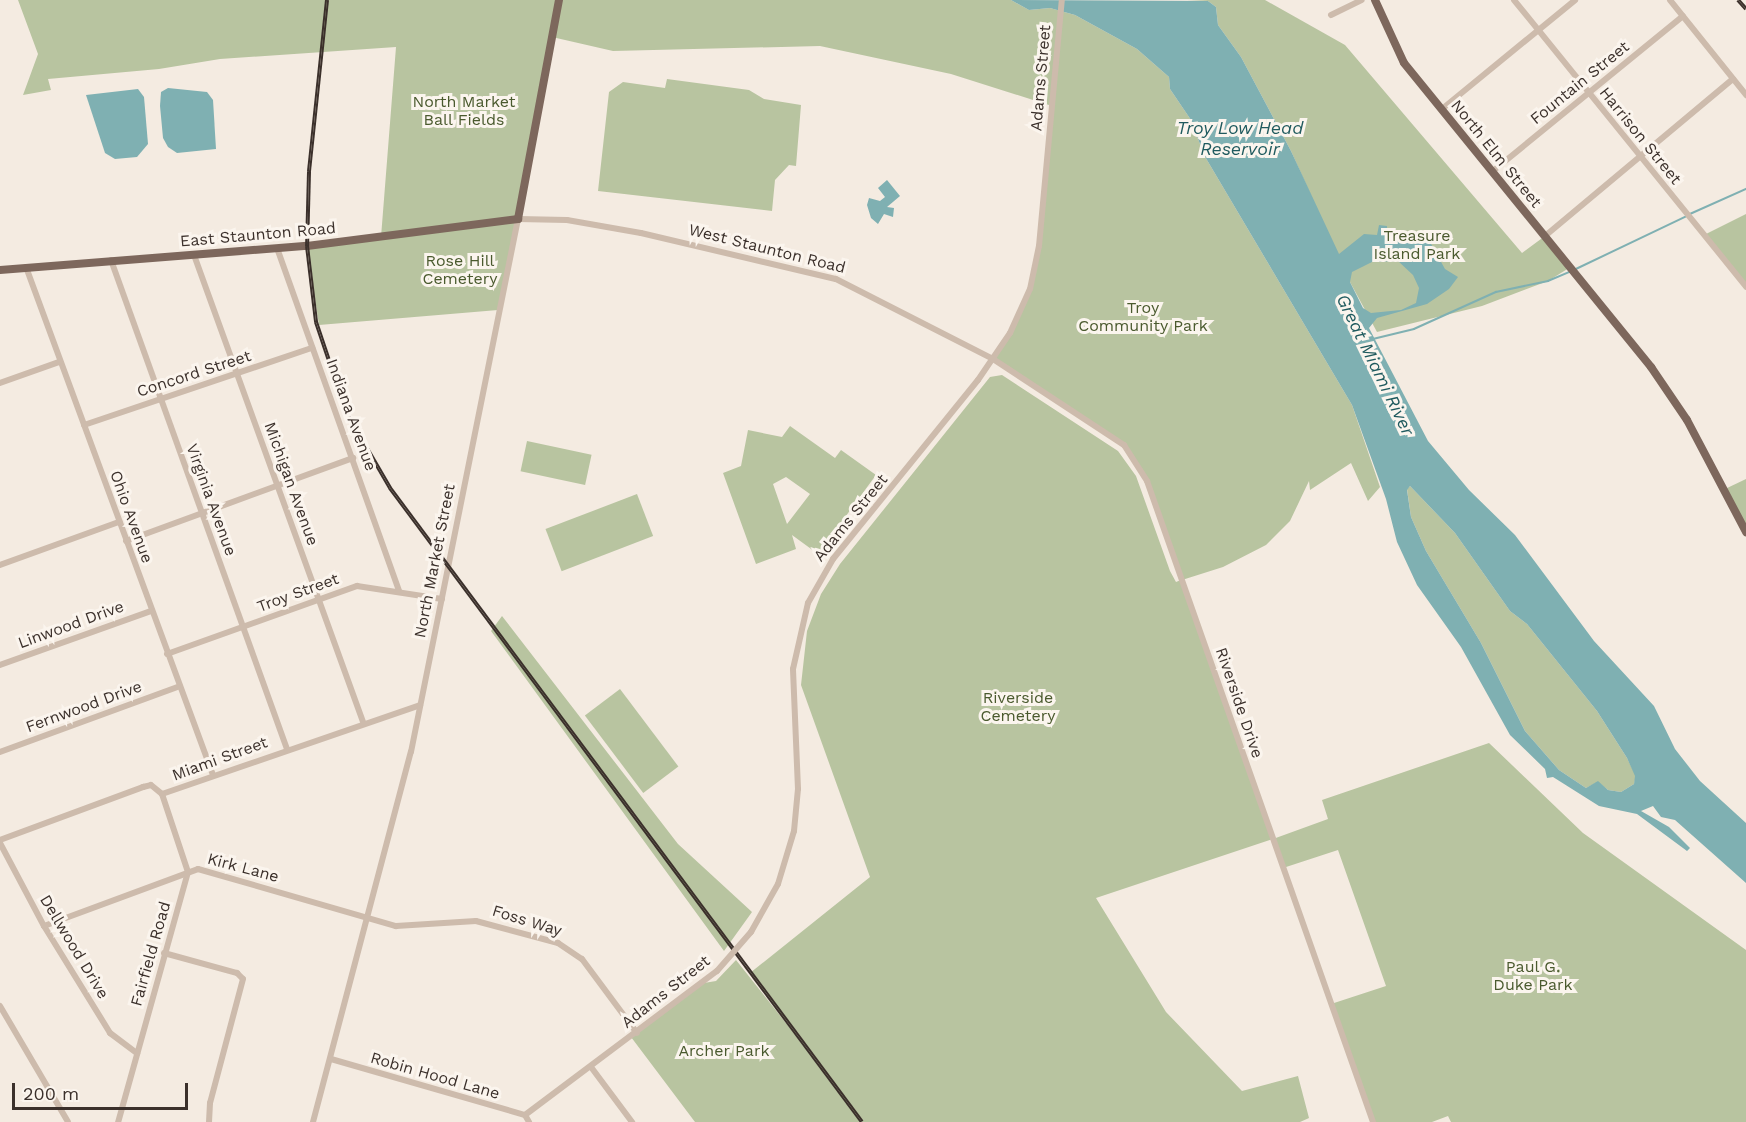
<!DOCTYPE html>
<html>
<head>
<meta charset="utf-8">
<style>
	body { margin:0 }
	#map { position:relative; width:1746px; height:1122px; overflow:hidden; background:#f4ebe1; font-family:"Work Sans",sans-serif }
	div>[style] { position:absolute }
	.green>* { inset:0; background:#b8c4a0; transform-origin:0 0 }
	.water>* { inset:0; background:#7fb0b2 }
	.stream>* { height:1.5px; margin:-0.75px; padding:0 0.75px; transform-origin:0.75px; border-radius:0.75px; background:#7fb0b2 }
	.minor>* { height:6px; margin:-3px; padding:0 3px; transform-origin:3px; border-radius:3px; background:#cdbbac }
	.major>* { height:8px; margin:-4px; padding:0 4px; transform-origin:4px; border-radius:4px; background:#7d675c }
	.rail>* { height:4px; margin-top:-2px; transform-origin:0; background:repeating-linear-gradient(90deg,#fbf5ee 0 4.5px,#3b302b 0 9px); box-sizing:border-box; border-block:2px solid #3b302b }
	.minor-bridge>* { height:6px; margin:-3px; padding:0 3px; transform-origin:3px; border-radius:3px; background:#cdbbac }
	span { translate:-50% -50%; white-space:nowrap; text-align:center; line-height:1.15; -webkit-text-stroke:6px #fbf5ee; paint-order:stroke }
	.street-label { font-size:16px; color:#3b302b }
	.park-label { font-size:16px; color:#4a5a2e }
	.water-label { font-size:18px; color:#1f5a5e; font-style:italic }
	.scale { position:absolute; left:12px; top:1083px; width:176px; height:27px; box-sizing:border-box; border:3px solid #3b302b; border-top:0; padding-left:8px; font-size:18px; line-height:21px; white-space:nowrap; color:#3b302b; -webkit-text-stroke:4px #fbf5ee; paint-order:stroke }
</style>
</head>
<body>
<div id="map">
	<div class="green">
		<div style="clip-path:polygon(18px 0,1011px 0,1029px 10px,1050px 8px,1075px 15px,1137px 49px,1169px 77px,1170px 89px,1191px 120px,1204px 155px,1352px 405px,1380px 487px,1368px 501px,1351px 463px,1310px 490px,1309px 481px,1290px 521px,1266px 545px,1223px 567px,1182px 580px,1273px 839px,1328px 819px,1322px 800px,1489px 743px,1583px 833px,1746px 950px,1746px 1122px,1451px 1122px,1448px 1116px,1432px 1122px,1373px 1122px,1331px 1004px,1386px 986px,1338px 850px,1283px 868px,1273px 839px,1096px 898px,1166px 1012px,1242px 1091px,1298px 1076px,1309px 1118px,1300px 1122px,695px 1122px,631px 1037px,704px 983px,716px 981px,736px 960px,820px 1066px,750px 973px,870px 877px,801px 685px,807px 631px,821px 594px,840px 564px,990px 377px,1002px 375px,1118px 451px,1136px 476px,1170px 571px,1176px 582px,1181px 580px,1147px 481px,1130px 451px,993px 359px,1010px 333px,1036px 267px,1052px 106px,951px 74px,820px 46px,613px 51px,552px 37px,498px 310px,319px 325px,307px 246px,381px 237px,396px 47px,220px 59px,159px 69px,48px 79px,51px 90px,23px 95px,38px 54px)"></div>
		<div style="clip-path:polygon(1187px 0,1265px 0,1345px 45px,1522px 253px,1545px 236px,1569px 268px,1548px 281px,1482px 306px,1377px 332px,1350px 282px,1291px 151px,1241px 57px,1218px 25px,1216px 7px,1208px 1px)"></div>
		<div style="clip-path:polygon(667px 79px,749px 90px,764px 99px,801px 105px,796px 166px,789px 165px,775px 180px,772px 211px,598px 191px,609px 92px,623px 82px,665px 88px)"></div>
		<div style="clip-path:polygon(1746px 214px,1746px 287px,1704px 235px)"></div>
		<div style="clip-path:polygon(evenodd,790px 426px,835px 458px,841px 450px,876px 475px,818px 554px,792px 535px,796px 549px,756px 564px,723px 473px,741px 466px,748px 430px,782px 437px,790px 426px,786px 477px,810px 494px,787px 524px,773px 484px,786px 477px)"></div>
		<div style="left:527px;top:441px;width:66px;height:31px;rotate:12deg"></div>
		<div style="clip-path:polygon(1746px 479px,1746px 532px,1725px 489px)"></div>
		<div style="clip-path:polygon(1410px 486px,1455px 533px,1510px 611px,1527px 624px,1597px 711px,1627px 758px,1636px 776px,1634px 784px,1621px 792px,1608px 790px,1598px 782px,1586px 788px,1559px 770px,1525px 731px,1481px 643px,1426px 551px,1411px 517px,1407px 489px)"></div>
		<div style="left:637px;top:494px;width:45px;height:98px;rotate:69deg"></div>
		<div style="clip-path:polygon(502px 616px,678px 844px,752px 912px,724px 951px,491px 631px)"></div>
		<div style="left:620px;top:689px;width:97px;height:44px;rotate:53deg"></div>
	</div>
	<div class="water">
		<div style="clip-path:polygon(evenodd,1011px 0,1208px 1px,1216px 7px,1218px 25px,1241px 57px,1291px 151px,1339px 254px,1364px 234px,1377px 235px,1379px 225px,1387px 226px,1387px 238px,1430px 242px,1445px 269px,1458px 277px,1449px 289px,1427px 304px,1377px 318px,1369px 328px,1428px 441px,1469px 490px,1515px 535px,1594px 641px,1654px 706px,1675px 749px,1700px 781px,1746px 823px,1746px 883px,1675px 820px,1661px 817px,1653px 806px,1641px 811px,1669px 827px,1690px 848px,1687px 851px,1637px 814px,1599px 806px,1553px 777px,1547px 778px,1545px 769px,1510px 735px,1461px 647px,1417px 585px,1397px 542px,1386px 499px,1352px 405px,1204px 155px,1191px 120px,1170px 89px,1169px 77px,1137px 49px,1075px 15px,1050px 8px,1029px 10px,1011px 0,1398px 261px,1413px 275px,1419px 288px,1416px 303px,1401px 310px,1371px 313px,1363px 308px,1350px 282px,1352px 272px,1372px 262px,1398px 261px,1011px 0,1410px 486px,1455px 533px,1510px 611px,1527px 624px,1597px 711px,1627px 758px,1635px 776px,1634px 784px,1621px 792px,1608px 790px,1598px 781px,1586px 788px,1559px 770px,1525px 731px,1481px 643px,1426px 551px,1411px 517px,1407px 490px,1410px 486px)"></div>
		<div style="clip-path:polygon(168px 88px,207px 92px,213px 100px,216px 149px,177px 153px,168px 147px,163px 138px,160px 106px,161px 92px)"></div>
		<div style="clip-path:polygon(138px 89px,144px 97px,148px 144px,137px 157px,115px 159px,105px 153px,86px 95px)"></div>
		<div style="clip-path:polygon(887px 180px,900px 196px,887px 207px,894px 208px,893px 217px,884px 214px,878px 224px,871px 218px,867px 205px,869px 198px,880px 201px,885px 197px,878px 188px)"></div>
	</div>
	<div class="stream">
		<div style="left:1690px;top:214px;width:61px;rotate:-24.1deg"></div>
		<div style="left:1576px;top:269px;width:121px;rotate:-25.5deg"></div>
		<div style="left:1373px;top:339px;width:42px;rotate:-13.7deg"></div>
		<div style="left:1414px;top:329px;width:90px;rotate:-24.3deg"></div>
		<div style="left:1496px;top:292px;width:53px;rotate:-11.9deg"></div>
		<div style="left:1548px;top:281px;width:23px;rotate:-23deg"></div>
	</div>
	<div class="minor">
		<div style="left:1514px;top:0;width:369px;rotate:51deg"></div>
		<div style="left:1670px;top:0;width:122px;rotate:51.3deg"></div>
		<div style="left:1331px;top:15px;width:34px;rotate:-26deg"></div>
		<div style="left:1442px;top:109px;width:172px;rotate:-39.3deg"></div>
		<div style="left:1493px;top:171px;width:245px;rotate:-39.2deg"></div>
		<div style="left:1545px;top:236px;width:245px;rotate:-39.9deg"></div>
		<div style="left:277px;top:248px;width:364px;rotate:70.4deg"></div>
		<div style="left:194px;top:255px;width:498px;rotate:70.1deg"></div>
		<div style="left:111px;top:260px;width:520px;rotate:70.21deg"></div>
		<div style="left:26px;top:267px;width:541px;rotate:69.79deg"></div>
		<div style="left:0;top:383px;width:63px;rotate:-19.6deg"></div>
		<div style="left:84px;top:425px;width:241px;rotate:-18.7deg"></div>
		<div style="left:126px;top:541px;width:242px;rotate:-20.1deg"></div>
		<div style="left:0;top:565px;width:127px;rotate:-19.9deg"></div>
		<div style="left:167px;top:654px;width:202px;rotate:-19.7deg"></div>
		<div style="left:357px;top:586px;width:86px;rotate:8.7deg"></div>
		<div style="left:0;top:665px;width:160px;rotate:-19.7deg"></div>
		<div style="left:0;top:752px;width:189px;rotate:-20.1deg"></div>
		<div style="left:162px;top:794px;width:273px;rotate:-19deg"></div>
		<div style="left:0;top:840px;width:153px;rotate:-20.3deg"></div>
		<div style="left:143px;top:787px;width:8px;rotate:-14deg"></div>
		<div style="left:151px;top:785px;width:14px;rotate:39deg"></div>
		<div style="left:162px;top:794px;width:82px;rotate:71.6deg"></div>
		<div style="left:188px;top:872px;width:260px;rotate:105.6deg"></div>
		<div style="left:0;top:843px;width:94px;rotate:62.1deg"></div>
		<div style="left:44px;top:926px;width:126px;rotate:58.3deg"></div>
		<div style="left:110px;top:1033px;width:34px;rotate:37deg"></div>
		<div style="left:44px;top:926px;width:164px;rotate:-20.3deg"></div>
		<div style="left:198px;top:869px;width:206px;rotate:16.1deg"></div>
		<div style="left:396px;top:926px;width:80px;rotate:-3.6deg"></div>
		<div style="left:476px;top:921px;width:85px;rotate:15deg"></div>
		<div style="left:558px;top:943px;width:29px;rotate:34deg"></div>
		<div style="left:582px;top:959px;width:92px;rotate:53.4deg"></div>
		<div style="left:751px;top:932px;width:55px;rotate:-60.6deg"></div>
		<div style="left:778px;top:884px;width:55px;rotate:-73.2deg"></div>
		<div style="left:794px;top:831px;width:42px;rotate:-84.6deg"></div>
		<div style="left:798px;top:789px;width:120px;rotate:-92.4deg"></div>
		<div style="left:793px;top:669px;width:68px;rotate:-77.2deg"></div>
		<div style="left:808px;top:603px;width:51px;rotate:-60.4deg"></div>
		<div style="left:833px;top:559px;width:230px;rotate:-51deg"></div>
		<div style="left:978px;top:380px;width:57px;rotate:-55.8deg"></div>
		<div style="left:1010px;top:333px;width:48px;rotate:-65.6deg"></div>
		<div style="left:1030px;top:289px;width:44px;rotate:-78.2deg"></div>
		<div style="left:1039px;top:246px;width:247px;rotate:-84.7deg"></div>
		<div style="left:164px;top:953px;width:76px;rotate:15.3deg"></div>
		<div style="left:237px;top:973px;width:8px;rotate:45deg"></div>
		<div style="left:243px;top:979px;width:128px;rotate:104.9deg"></div>
		<div style="left:210px;top:1103px;width:19px;rotate:93deg"></div>
		<div style="left:0;top:1006px;width:134px;rotate:59.6deg"></div>
		<div style="left:331px;top:1059px;width:202px;rotate:16.1deg"></div>
		<div style="left:525px;top:1115px;width:8px;rotate:60deg"></div>
		<div style="left:591px;top:1067px;width:69px;rotate:53.3deg"></div>
		<div style="left:525px;top:1115px;width:240px;rotate:-36.9deg"></div>
		<div style="left:313px;top:1122px;width:383px;rotate:-75.2deg"></div>
		<div style="left:411px;top:752px;width:544px;rotate:-78.65deg"></div>
		<div style="left:518px;top:219px;width:49px;rotate:1.2deg"></div>
		<div style="left:567px;top:220px;width:75px;rotate:10deg"></div>
		<div style="left:641px;top:233px;width:200px;rotate:13.3deg"></div>
		<div style="left:836px;top:279px;width:176px;rotate:27deg"></div>
		<div style="left:993px;top:359px;width:157px;rotate:33.3deg"></div>
		<div style="left:1124px;top:445px;width:43px;rotate:57.4deg"></div>
		<div style="left:1147px;top:481px;width:680px;rotate:70.58deg"></div>
	</div>
	<div class="major">
		<div style="left:1375px;top:0;width:69px;rotate:65.3deg"></div>
		<div style="left:1404px;top:63px;width:392px;rotate:50.9deg"></div>
		<div style="left:1651px;top:367px;width:64px;rotate:55.8deg"></div>
		<div style="left:1687px;top:420px;width:127px;rotate:62.2deg"></div>
		<div style="left:0;top:270px;width:308px;rotate:-4.5deg"></div>
		<div style="left:307px;top:246px;width:213px;rotate:-7.3deg"></div>
		<div style="left:518px;top:219px;width:223px;rotate:-79.4deg"></div>
	</div>
	<div class="rail">
		<div style="left:327px;top:0;width:173px;rotate:96deg"></div>
		<div style="left:309px;top:172px;width:74px;rotate:91.5deg"></div>
		<div style="left:307px;top:246px;width:77px;rotate:83.2deg"></div>
		<div style="left:316px;top:322px;width:97px;rotate:71.4deg"></div>
		<div style="left:347px;top:414px;width:86px;rotate:59.8deg"></div>
		<div style="left:390px;top:488px;width:790px;rotate:53.33deg"></div>
		<div style="left:1738px;top:0;width:12px;rotate:48deg"></div>
	</div>
	<div class="minor-bridge">
		<div style="left:717px;top:971px;width:52px;rotate:-48.9deg"></div>
	</div>
	<div class="street-label">
		<span style="left:1041px;top:78px;rotate:-85deg">Adams Street</span>
		<span style="left:1580px;top:83px;rotate:-39deg">Fountain Street</span>
		<span style="left:1640px;top:136px;rotate:51deg">Harrison Street</span>
		<span style="left:1496px;top:154px;rotate:51deg">North Elm Street</span>
		<span style="left:258px;top:235px;rotate:-5deg">East Staunton Road</span>
		<span style="left:767px;top:249px;rotate:14deg">West Staunton Road</span>
		<span style="left:194px;top:374px;rotate:-18deg">Concord Street</span>
		<span style="left:351px;top:415px;rotate:70deg">Indiana Avenue</span>
		<span style="left:291px;top:484px;rotate:70deg">Michigan Avenue</span>
		<span style="left:211px;top:500px;rotate:70deg">Virginia Avenue</span>
		<span style="left:131px;top:517px;rotate:70deg">Ohio Avenue</span>
		<span style="left:851px;top:518px;rotate:-51deg">Adams Street</span>
		<span style="left:435px;top:561px;rotate:-79deg">North Market Street</span>
		<span style="left:298px;top:593px;rotate:-20deg">Troy Street</span>
		<span style="left:71px;top:625px;rotate:-20deg">Linwood Drive</span>
		<span style="left:1239px;top:703px;rotate:71deg">Riverside Drive</span>
		<span style="left:84px;top:707px;rotate:-20deg">Fernwood Drive</span>
		<span style="left:220px;top:759px;rotate:-20deg">Miami Street</span>
		<span style="left:243px;top:868px;rotate:15deg">Kirk Lane</span>
		<span style="left:527px;top:921px;rotate:17deg">Foss Way</span>
		<span style="left:74px;top:947px;rotate:59deg">Dellwood Drive</span>
		<span style="left:151px;top:954px;rotate:-74deg">Fairfield Road</span>
		<span style="left:666px;top:992px;rotate:-38deg">Adams Street</span>
		<span style="left:435px;top:1076px;rotate:16deg">Robin Hood Lane</span>
	</div>
	<div class="park-label">
		<span style="left:464px;top:111px">North Market<br>Ball Fields</span>
		<span style="left:1417px;top:245px">Treasure<br>Island Park</span>
		<span style="left:460px;top:270px">Rose Hill<br>Cemetery</span>
		<span style="left:1143px;top:317px">Troy<br>Community Park</span>
		<span style="left:1018px;top:707px">Riverside<br>Cemetery</span>
		<span style="left:1533px;top:976px">Paul G.<br>Duke Park</span>
		<span style="left:724px;top:1051px">Archer Park</span>
	</div>
	<div class="water-label">
		<span style="left:1240px;top:139px">Troy Low Head<br>Reservoir</span>
		<span style="left:1375px;top:365px;rotate:64deg">Great Miami River</span>
	</div>
	<div class="scale">200 m</div>
</div>
</body>
</html>
